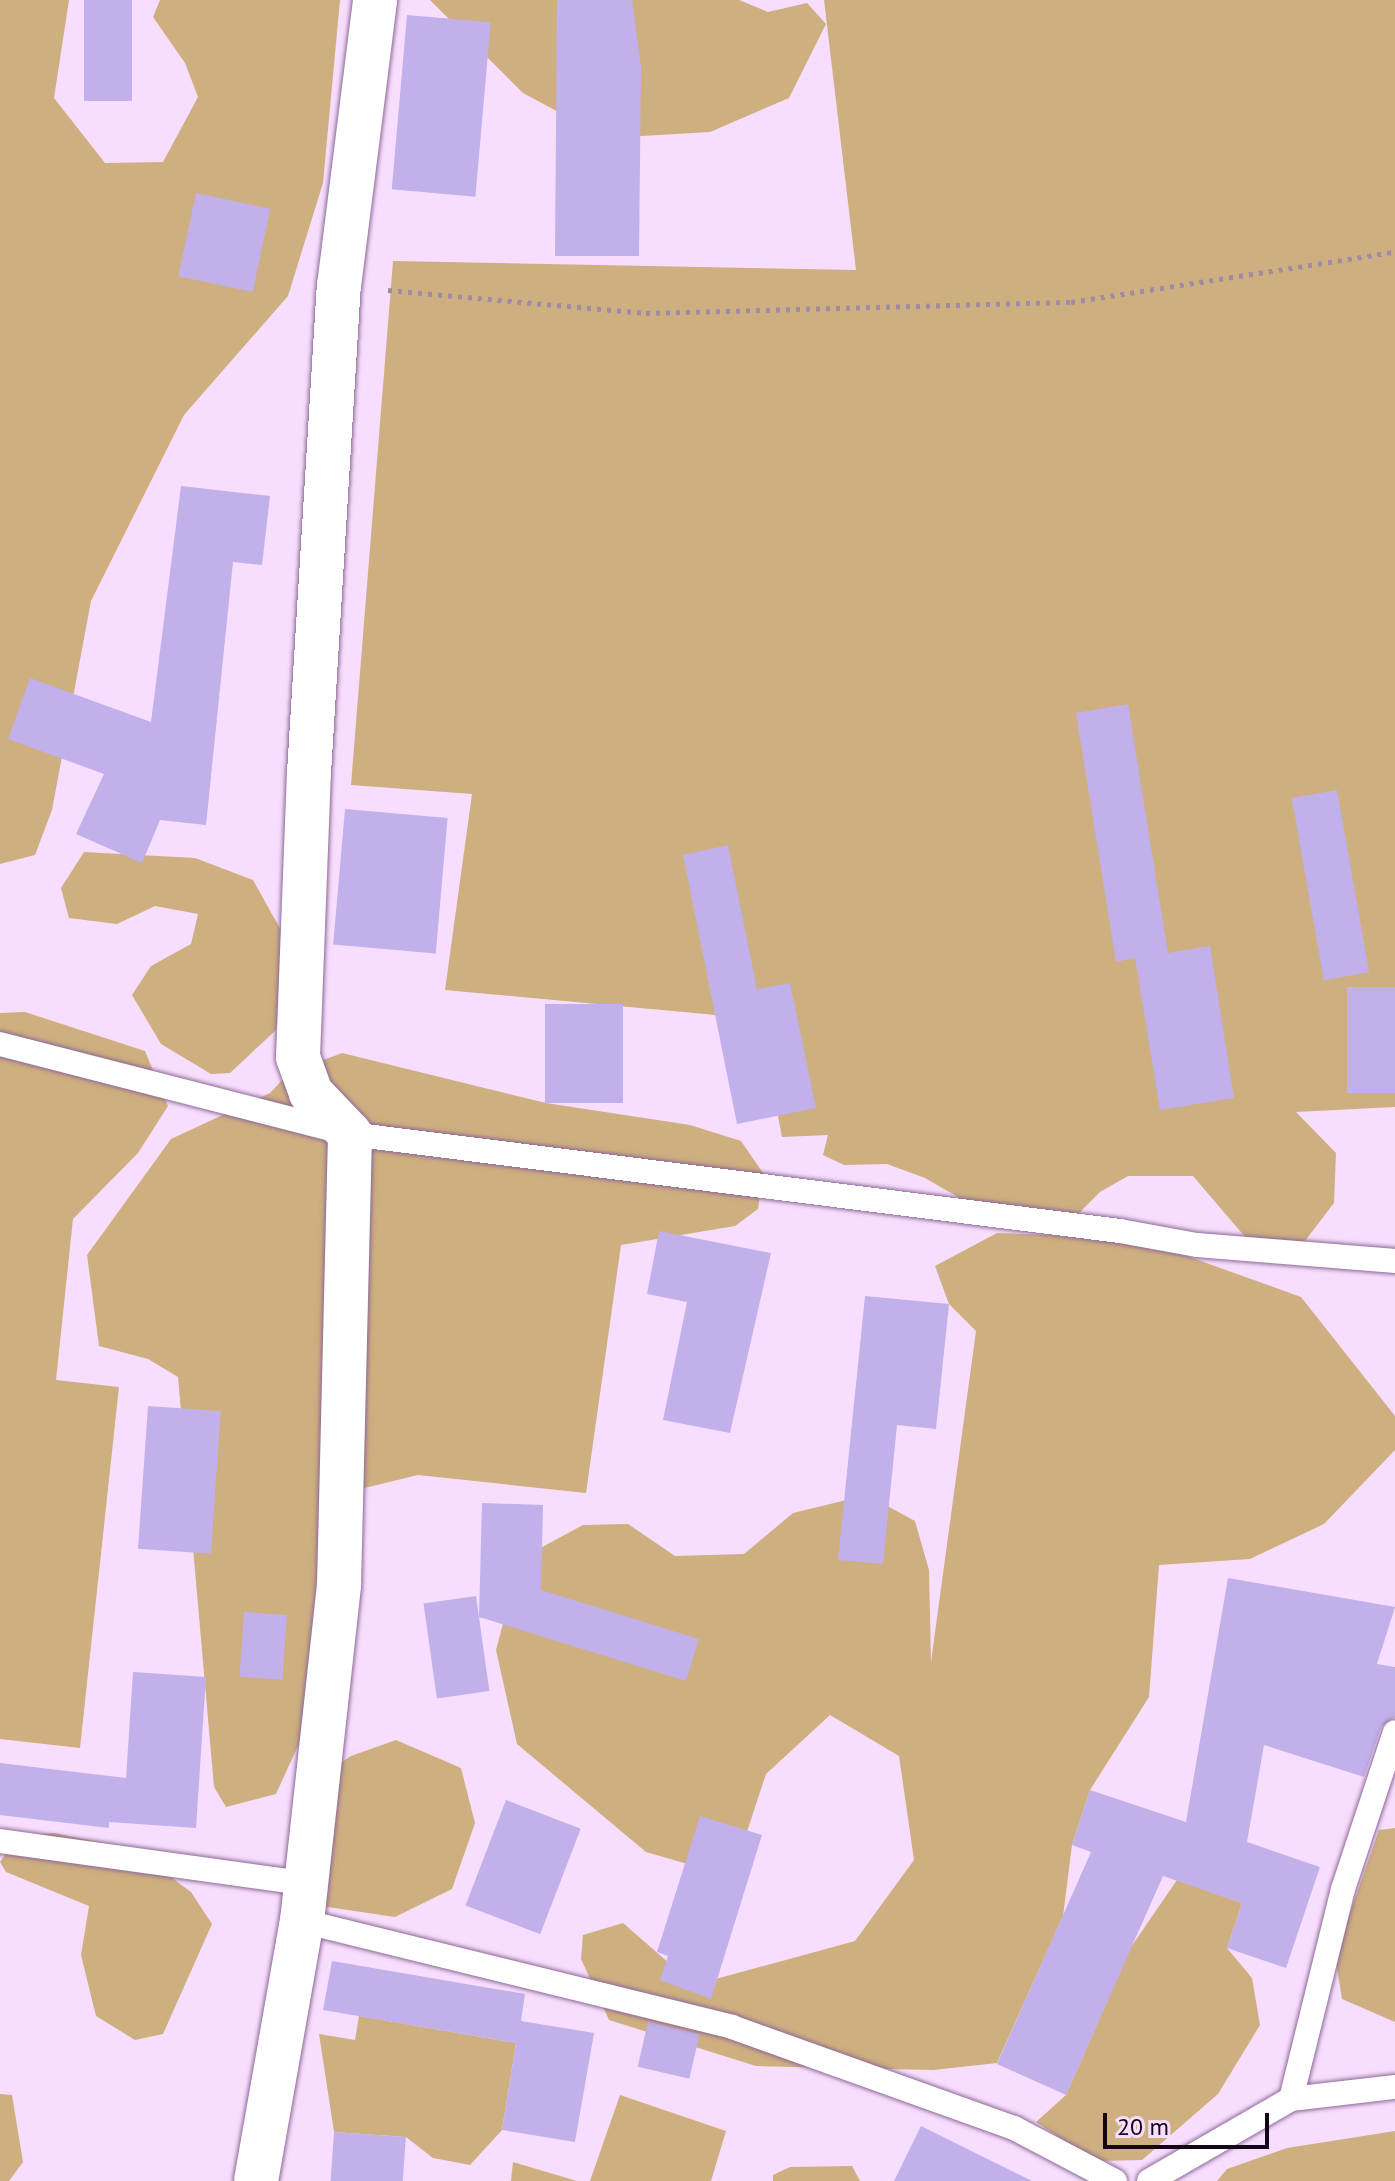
<!DOCTYPE html>
<html>
<head>
<meta charset="utf-8">
<style>
	body { margin:0 }
	#map { position:relative; width:1395px; height:2181px; overflow:hidden; background:#f7defe; font-family:"PT Sans",sans-serif }
	div>[style] { position:absolute }
	.green>* { inset:0; background:#ceaf7f }
	.building>* { inset:0; background:#c2b0ea; transform-origin:0 0 }
	.path>* { height:5px; margin-top:-2.5px; transform-origin:0; background:repeating-linear-gradient(90deg,#9f8ba5 0 4px,transparent 0 10px) }
	.roads { filter:drop-shadow(0 0 2px #8d6897) drop-shadow(0 0 2px #8d6897) }
	.service>* { height:24px; margin:-12px; padding:0 12px; transform-origin:12px; border-radius:12px; background:#fff }
	.tertiary>* { height:44px; margin:-22px; padding:0 22px; transform-origin:22px; border-radius:22px; background:#fff }
	span { translate:-50% -50%; white-space:nowrap; text-align:center; line-height:1.15; -webkit-text-stroke:6px #f7defe; paint-order:stroke }
	.scale { position:absolute; left:1103px; top:2113px; width:166px; height:36px; box-sizing:border-box; border:4px solid #130516; border-top:0; padding-left:10px; font-size:24px; line-height:28px; white-space:nowrap; color:#130516; -webkit-text-stroke:6px #f7defe; paint-order:stroke }
</style>
</head>
<body>
<div id="map">
	<div class="green">
		<div style="clip-path:polygon(0 0,69px 0,54px 98px,105px 163px,163px 162px,198px 97px,185px 63px,153px 17px,160px 0,340px 0,323px 183px,288px 296px,184px 415px,91px 601px,52px 810px,35px 855px,0 864px)"></div>
		<div style="clip-path:polygon(430px 0,739px 0,768px 12px,807px 3px,826px 24px,789px 98px,710px 132px,607px 138px,523px 93px)"></div>
		<div style="clip-path:polygon(824px 0,1395px 0,1395px 1107px,1296px 1112px,1336px 1153px,1334px 1203px,1298px 1250px,1252px 1245px,1193px 1176px,1128px 1176px,1100px 1192px,1073px 1219px,991px 1216px,925px 1178px,887px 1164px,844px 1165px,823px 1155px,828px 1135px,782px 1137px,759px 1019px,445px 990px,472px 794px,351px 785px,393px 261px,856px 270px)"></div>
		<div style="clip-path:polygon(84px 852px,195px 858px,253px 880px,287px 941px,276px 1030px,230px 1073px,211px 1074px,161px 1044px,132px 995px,151px 966px,191px 944px,198px 914px,155px 906px,117px 924px,69px 918px,61px 888px)"></div>
		<div style="clip-path:polygon(25px 1012px,145px 1051px,168px 1106px,138px 1153px,73px 1219px,56px 1380px,119px 1387px,80px 1748px,0 1739px,0 1013px)"></div>
		<div style="clip-path:polygon(342px 1053px,546px 1103px,690px 1125px,741px 1141px,763px 1173px,758px 1209px,735px 1226px,621px 1245px,586px 1493px,418px 1475px,348px 1492px,318px 1563px,302px 1737px,276px 1794px,226px 1807px,214px 1787px,178px 1377px,148px 1359px,99px 1346px,87px 1255px,171px 1139px,270px 1093px,289px 1073px)"></div>
		<div style="clip-path:polygon(997px 1233px,1137px 1238px,1301px 1297px,1395px 1416px,1395px 1450px,1324px 1524px,1250px 1559px,1159px 1565px,1149px 1697px,1090px 1790px,1072px 1845px,1063px 1916px,997px 2063px,933px 2070px,756px 2066px,609px 2020px,581px 1959px,583px 1935px,623px 1923px,694px 1985px,855px 1941px,914px 1860px,899px 1756px,830px 1715px,766px 1774px,739px 1856px,708px 1870px,646px 1852px,517px 1744px,496px 1650px,520px 1559px,583px 1525px,628px 1524px,675px 1556px,744px 1554px,793px 1513px,867px 1495px,915px 1521px,929px 1570px,931px 1662px,976px 1331px,949px 1304px,935px 1266px)"></div>
		<div style="clip-path:polygon(396px 1740px,461px 1768px,475px 1823px,452px 1889px,395px 1917px,321px 1906px,297px 1792px,351px 1756px)"></div>
		<div style="clip-path:polygon(1395px 1828px,1395px 2022px,1342px 1999px,1335px 1956px,1379px 1830px)"></div>
		<div style="clip-path:polygon(54px 1833px,133px 1849px,191px 1892px,212px 1924px,163px 2034px,135px 2040px,96px 2016px,81px 1955px,89px 1906px,6px 1872px,0 1862px,17px 1837px)"></div>
		<div style="clip-path:polygon(1177px 1880px,1242px 1903px,1227px 1948px,1252px 1978px,1260px 2025px,1218px 2094px,1142px 2160px,1096px 2161px,1036px 2122px,1066px 2095px,1131px 1947px)"></div>
		<div style="clip-path:polygon(359px 2016px,516px 2043px,502px 2130px,470px 2165px,433px 2158px,406px 2137px,334px 2132px,319px 2034px,355px 2040px)"></div>
		<div style="clip-path:polygon(0 2094px,12px 2095px,23px 2162px,9px 2181px,0 2181px)"></div>
		<div style="clip-path:polygon(620px 2095px,726px 2131px,711px 2181px,590px 2181px)"></div>
		<div style="clip-path:polygon(1395px 2131px,1395px 2181px,1217px 2181px,1227px 2169px,1287px 2148px)"></div>
		<div style="clip-path:polygon(513px 2162px,577px 2181px,511px 2181px)"></div>
		<div style="clip-path:polygon(852px 2166px,860px 2181px,773px 2181px,773px 2175px,790px 2167px)"></div>
	</div>
	<div class="building">
		<div style="left:84px;top:0;width:48px;height:101px"></div>
		<div style="clip-path:polygon(557px 0,632px 0,641px 66px,639px 256px,555px 256px)"></div>
		<div style="left:407px;top:15px;width:84px;height:175px;rotate:5deg"></div>
		<div style="left:196px;top:193px;width:76px;height:85px;rotate:12deg"></div>
		<div style="clip-path:polygon(181px 486px,270px 496px,262px 565px,233px 562px,206px 825px,160px 820px,142px 863px,76px 834px,104px 774px,8px 739px,30px 678px,151px 722px)"></div>
		<div style="clip-path:polygon(1128px 704px,1168px 953px,1210px 946px,1234px 1098px,1160px 1110px,1135px 958px,1116px 962px,1076px 713px)"></div>
		<div style="left:1337px;top:790px;width:185px;height:46px;rotate:80deg"></div>
		<div style="left:345px;top:809px;width:103px;height:136px;rotate:5deg"></div>
		<div style="clip-path:polygon(728px 845px,757px 989px,790px 983px,816px 1108px,737px 1124px,683px 855px)"></div>
		<div style="left:1395px;top:987px;width:106px;height:48px;rotate:90deg"></div>
		<div style="left:545px;top:1004px;width:78px;height:99px"></div>
		<div style="clip-path:polygon(659px 1231px,771px 1253px,730px 1433px,663px 1420px,687px 1302px,647px 1294px)"></div>
		<div style="clip-path:polygon(865px 1296px,949px 1304px,936px 1429px,897px 1425px,883px 1564px,838px 1560px)"></div>
		<div style="left:148px;top:1406px;width:73px;height:143px;rotate:4deg"></div>
		<div style="clip-path:polygon(482px 1503px,543px 1505px,541px 1590px,699px 1639px,686px 1681px,479px 1617px)"></div>
		<div style="clip-path:polygon(1228px 1578px,1395px 1607px,1377px 1664px,1395px 1667px,1395px 1717px,1381px 1727px,1364px 1777px,1264px 1745px,1247px 1842px,1320px 1867px,1286px 1968px,1227px 1948px,1242px 1903px,1163px 1876px,1066px 2095px,997px 2064px,1091px 1852px,1072px 1845px,1090px 1790px,1186px 1822px)"></div>
		<div style="left:476px;top:1596px;width:96px;height:53px;rotate:82deg"></div>
		<div style="left:244px;top:1612px;width:43px;height:65px;rotate:4deg"></div>
		<div style="clip-path:polygon(133px 1672px,206px 1677px,196px 1828px,109px 1822px,109px 1828px,0 1815px,0 1763px,126px 1778px)"></div>
		<div style="left:506px;top:1800px;width:80px;height:113px;rotate:21deg"></div>
		<div style="clip-path:polygon(700px 1816px,762px 1835px,711px 1999px,660px 1980px,668px 1956px,657px 1952px)"></div>
		<div style="clip-path:polygon(332px 1961px,525px 1994px,521px 2021px,594px 2033px,575px 2142px,502px 2130px,516px 2043px,323px 2010px)"></div>
		<div style="left:648px;top:2022px;width:53px;height:46px;rotate:13deg"></div>
		<div style="clip-path:polygon(921px 2126px,1032px 2181px,894px 2181px)"></div>
		<div style="left:334px;top:2132px;width:72px;height:49px;rotate:4deg"></div>
	</div>
	<div class="path">
		<div style="left:388px;top:290px;width:259px;rotate:5.1deg"></div>
		<div style="left:646px;top:313px;width:425px;rotate:-1.5deg"></div>
		<div style="left:1071px;top:302px;width:328px;rotate:-8.8deg"></div>
	</div>
	<div class="roads">
		<div class="service">
			<div style="left:0;top:1044px;width:361px;rotate:14.4deg"></div>
			<div style="left:350px;top:1134px;width:776px;rotate:7.18deg"></div>
			<div style="left:1120px;top:1231px;width:78px;rotate:10.3deg"></div>
			<div style="left:1197px;top:1245px;width:199px;rotate:4.6deg"></div>
			<div style="left:0;top:1841px;width:307px;rotate:7.9deg"></div>
			<div style="left:302px;top:1921px;width:443px;rotate:13.8deg"></div>
			<div style="left:732px;top:2027px;width:300px;rotate:19.7deg"></div>
			<div style="left:1014px;top:2128px;width:114px;rotate:27.7deg"></div>
			<div style="left:1291px;top:2099px;width:105px;rotate:-6.6deg"></div>
			<div style="left:1149px;top:2181px;width:164px;rotate:-30deg"></div>
			<div style="left:1291px;top:2099px;width:216px;rotate:-76.1deg"></div>
			<div style="left:1343px;top:1889px;width:165px;rotate:-71.7deg"></div>
		</div>
		<div class="tertiary">
			<div style="left:256px;top:2181px;width:264px;rotate:-80deg"></div>
			<div style="left:302px;top:1921px;width:338px;rotate:-83.7deg"></div>
			<div style="left:339px;top:1585px;width:451px;rotate:-88.6deg"></div>
			<div style="left:350px;top:1134px;width:57px;rotate:-133.6deg"></div>
			<div style="left:311px;top:1093px;width:38px;rotate:-110deg"></div>
			<div style="left:298px;top:1057px;width:284px;rotate:-87.8deg"></div>
			<div style="left:309px;top:773px;width:488px;rotate:-86.5deg"></div>
			<div style="left:339px;top:286px;width:288px;rotate:-82.8deg"></div>
		</div>
	</div>
	<div class="scale">20 m</div>
</div>
</body>
</html>
